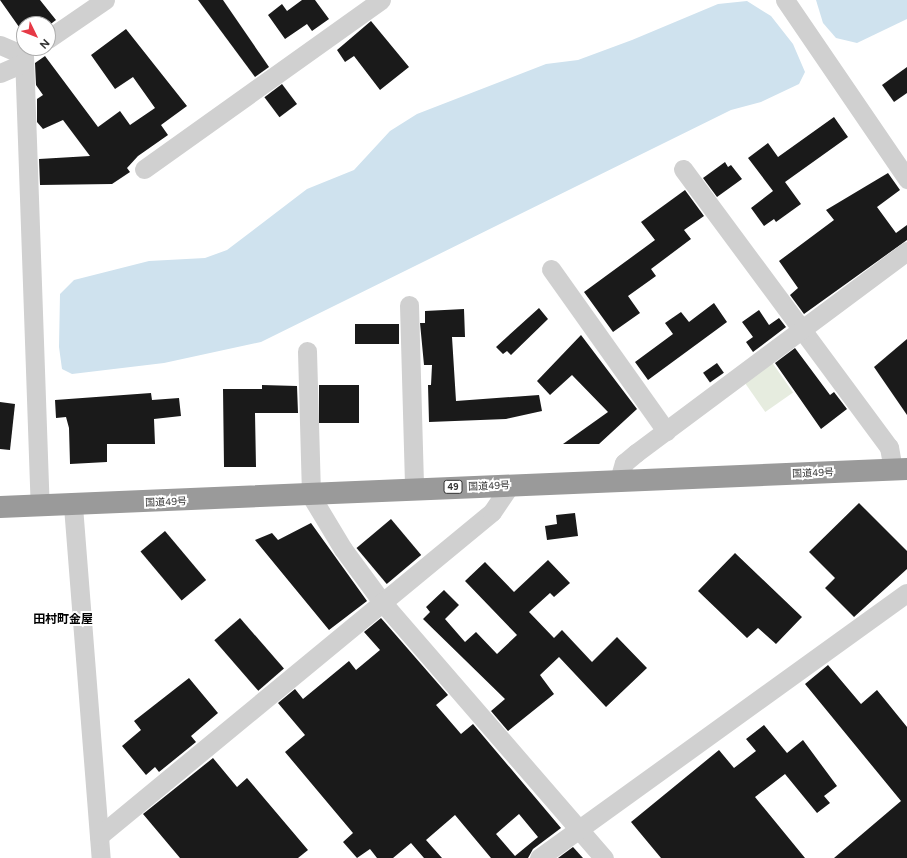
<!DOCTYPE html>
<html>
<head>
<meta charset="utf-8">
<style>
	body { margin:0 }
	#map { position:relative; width:907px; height:858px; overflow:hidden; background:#fff; font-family:Figtree,"Noto Sans JP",sans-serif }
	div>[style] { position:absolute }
	.green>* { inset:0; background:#e6ecdf; transform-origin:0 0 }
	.water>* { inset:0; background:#cfe2ee }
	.building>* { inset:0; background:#1a1a1a; transform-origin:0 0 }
	.minor>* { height:19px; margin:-9.5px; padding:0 9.5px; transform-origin:9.5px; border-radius:9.5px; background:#d0d0d0 }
	.highway>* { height:22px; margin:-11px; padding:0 11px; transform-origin:11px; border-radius:11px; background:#9a9a9a }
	span { translate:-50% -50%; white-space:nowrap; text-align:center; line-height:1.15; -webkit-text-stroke:4px #fff; paint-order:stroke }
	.shield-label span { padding:1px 3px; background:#fff; border:1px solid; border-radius:3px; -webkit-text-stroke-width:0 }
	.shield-label { font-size:9px; color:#333; font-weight:700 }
	.street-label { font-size:10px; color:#333 }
	.quarter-label { font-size:12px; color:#000; font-weight:700 }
	.north { position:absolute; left:16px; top:16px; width:40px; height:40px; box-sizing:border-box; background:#fff; border:1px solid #adadad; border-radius:50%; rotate:133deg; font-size:11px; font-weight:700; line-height:16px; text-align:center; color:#333 }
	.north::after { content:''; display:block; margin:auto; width:14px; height:18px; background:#e63946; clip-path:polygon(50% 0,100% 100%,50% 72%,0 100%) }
</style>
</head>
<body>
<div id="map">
	<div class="green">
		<div style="left:769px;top:358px;width:42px;height:34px;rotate:55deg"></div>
	</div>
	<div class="water">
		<div style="clip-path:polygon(816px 0,907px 0,907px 19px,857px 43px,836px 38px,823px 23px)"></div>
		<div style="clip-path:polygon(747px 1px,771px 16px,793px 44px,805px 72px,799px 84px,761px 102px,731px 110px,261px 342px,164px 363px,72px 374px,62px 369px,59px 347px,60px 294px,74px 280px,149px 261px,205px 258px,227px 250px,307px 189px,354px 170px,390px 131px,417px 114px,546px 64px,578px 60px,632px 40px,718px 4px)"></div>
	</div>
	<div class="building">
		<div style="clip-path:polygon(0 0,40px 0,56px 20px,48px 26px,24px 24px,24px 34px)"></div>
		<div style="clip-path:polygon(198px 0,223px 0,269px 67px,255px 77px)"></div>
		<div style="clip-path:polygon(302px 0,315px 0,329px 19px,312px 31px,307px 24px,285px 39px,268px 15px,282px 4px,287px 11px)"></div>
		<div style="clip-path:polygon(371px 21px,409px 67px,380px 90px,354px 56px,345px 62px,337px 50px)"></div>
		<div style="clip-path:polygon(126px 29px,187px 106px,161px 125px,168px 135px,138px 156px,127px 168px,130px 172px,112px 184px,40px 185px,39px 159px,90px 156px,63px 120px,43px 129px,37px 122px,37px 99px,43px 95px,36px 85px,35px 63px,45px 56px,98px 127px,120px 111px,130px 125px,155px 108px,133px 77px,115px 89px,91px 55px)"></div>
		<div style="clip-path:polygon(907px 67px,907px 93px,894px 102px,882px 85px)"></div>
		<div style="left:282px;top:84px;width:25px;height:22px;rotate:53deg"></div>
		<div style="clip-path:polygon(834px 117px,848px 137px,785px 182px,801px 204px,776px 222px,774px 219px,764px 226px,751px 208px,773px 191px,748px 158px,768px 143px,778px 157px)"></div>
		<div style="clip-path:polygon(725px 162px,728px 167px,731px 165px,742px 179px,717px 197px,703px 178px)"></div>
		<div style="clip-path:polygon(888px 173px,900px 190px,877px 207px,896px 233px,907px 225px,907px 240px,804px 314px,790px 295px,798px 288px,779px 261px,834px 220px,826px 210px)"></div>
		<div style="clip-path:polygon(685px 190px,704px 216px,684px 230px,691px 239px,651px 269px,656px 276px,628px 296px,640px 313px,613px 332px,584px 292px,655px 240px,641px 222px)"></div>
		<div style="clip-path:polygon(714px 303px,727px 322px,648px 380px,635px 362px,673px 334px,665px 323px,681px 312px,689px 322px)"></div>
		<div style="clip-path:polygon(539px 308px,548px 319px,511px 355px,507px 351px,503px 354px,496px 347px)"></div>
		<div style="clip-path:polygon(464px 309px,465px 337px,452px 337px,456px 401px,539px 395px,542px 411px,506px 419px,429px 422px,428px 385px,431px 385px,432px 365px,424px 365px,420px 323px,425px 323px,425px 311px)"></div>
		<div style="clip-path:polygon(759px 310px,769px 325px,779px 318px,786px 327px,753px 352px,746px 342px,753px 337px,742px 322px)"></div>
		<div style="left:399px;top:324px;width:20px;height:44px;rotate:90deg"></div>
		<div style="clip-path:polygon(581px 335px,637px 409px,599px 444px,563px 444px,608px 412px,572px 375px,550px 395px,537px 381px)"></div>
		<div style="clip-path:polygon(907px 339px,907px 415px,874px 367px)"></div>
		<div style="clip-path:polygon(795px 348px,830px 395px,834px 392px,847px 409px,821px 429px,775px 363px)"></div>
		<div style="left:717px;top:363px;width:12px;height:17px;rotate:55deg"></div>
		<div style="clip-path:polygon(262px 385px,297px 386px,298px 413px,255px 413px,256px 467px,224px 467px,223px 389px,262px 389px)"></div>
		<div style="left:359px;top:385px;width:38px;height:40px;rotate:90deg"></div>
		<div style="clip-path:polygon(151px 393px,152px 400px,179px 398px,181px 416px,154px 419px,155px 444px,107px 444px,107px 462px,70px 464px,69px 428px,66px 417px,56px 418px,55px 400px)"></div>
		<div style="clip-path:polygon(0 402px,15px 404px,10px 450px,0 449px)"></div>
		<div style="clip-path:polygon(859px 503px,907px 551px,907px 569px,854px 617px,825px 588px,835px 578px,809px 552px)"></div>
		<div style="clip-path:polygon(575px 513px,578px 536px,547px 540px,545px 526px,557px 524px,556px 515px)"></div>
		<div style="left:391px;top:519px;width:47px;height:45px;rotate:50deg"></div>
		<div style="clip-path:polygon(311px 523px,367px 601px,329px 630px,255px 540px,272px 533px,278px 540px)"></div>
		<div style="left:165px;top:531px;width:64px;height:32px;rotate:50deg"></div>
		<div style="clip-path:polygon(735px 553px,802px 617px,776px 644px,758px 628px,747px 638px,698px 591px)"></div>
		<div style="clip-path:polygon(548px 560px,570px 583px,554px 597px,550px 593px,529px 612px,554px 638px,562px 630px,592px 662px,617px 637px,647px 668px,606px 707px,559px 657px,540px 675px,554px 694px,508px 731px,491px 711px,505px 699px,423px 619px,430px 612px,426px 607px,444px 590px,459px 605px,445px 619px,465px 642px,476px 632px,497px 654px,517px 635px,465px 581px,485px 562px,514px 592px)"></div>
		<div style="left:240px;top:618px;width:67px;height:34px;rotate:49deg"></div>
		<div style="clip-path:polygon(evenodd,381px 618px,448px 695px,436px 705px,461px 734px,473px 724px,561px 828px,533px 849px,528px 858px,491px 858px,455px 815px,426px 840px,442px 858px,424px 858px,411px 843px,393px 858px,377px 858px,370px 849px,357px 858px,343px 842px,353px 833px,285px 752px,305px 735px,278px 703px,295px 689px,303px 699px,349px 661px,356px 670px,380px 650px,364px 632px,381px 618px,519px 814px,538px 837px,515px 856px,496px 834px,519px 814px)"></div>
		<div style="clip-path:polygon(828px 665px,861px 704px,877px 690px,907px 727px,907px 858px,834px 858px,901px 801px,805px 684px)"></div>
		<div style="clip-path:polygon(189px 678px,218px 713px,191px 736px,196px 742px,159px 772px,155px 767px,146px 775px,122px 746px,141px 730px,134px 721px)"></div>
		<div style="clip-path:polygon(764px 725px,787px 753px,803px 740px,837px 786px,824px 796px,830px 803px,817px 813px,785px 774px,755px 797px,805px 858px,661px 858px,631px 822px,719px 750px,734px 768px,756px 751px,746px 739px)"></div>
		<div style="clip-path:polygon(213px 758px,237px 787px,247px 778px,308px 850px,298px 858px,180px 858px,143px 814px)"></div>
		<div style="clip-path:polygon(573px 847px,583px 858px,558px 858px)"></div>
	</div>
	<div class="minor">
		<div style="left:785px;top:0;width:217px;rotate:55.7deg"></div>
		<div style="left:48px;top:39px;width:69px;rotate:-34.4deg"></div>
		<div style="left:0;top:45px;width:26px;rotate:23deg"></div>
		<div style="left:24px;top:55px;width:451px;rotate:88deg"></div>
		<div style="left:0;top:73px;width:26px;rotate:-23deg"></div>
		<div style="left:144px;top:169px;width:291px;rotate:-35.5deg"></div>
		<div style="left:683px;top:169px;width:346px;rotate:53.5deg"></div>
		<div style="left:889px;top:447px;width:23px;rotate:80deg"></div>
		<div style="left:551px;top:269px;width:199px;rotate:54.6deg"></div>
		<div style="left:409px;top:305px;width:184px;rotate:88.4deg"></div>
		<div style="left:307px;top:351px;width:145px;rotate:88.4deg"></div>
		<div style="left:311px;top:496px;width:62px;rotate:58.9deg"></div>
		<div style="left:343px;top:549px;width:66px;rotate:53.7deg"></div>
		<div style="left:382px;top:602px;width:339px;rotate:49.1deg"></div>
		<div style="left:619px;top:480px;width:18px;rotate:-74deg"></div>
		<div style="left:624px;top:463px;width:16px;rotate:-40deg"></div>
		<div style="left:636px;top:453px;width:338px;rotate:-36.7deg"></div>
		<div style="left:73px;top:506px;width:353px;rotate:85.5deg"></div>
		<div style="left:99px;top:836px;width:509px;rotate:-39.5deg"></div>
		<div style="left:492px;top:512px;width:32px;rotate:-56deg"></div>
		<div style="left:539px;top:858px;width:453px;rotate:-35.8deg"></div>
	</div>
	<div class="highway">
		<div style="left:0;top:507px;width:908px;rotate:-2.4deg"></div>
	</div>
	<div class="shield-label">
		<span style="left:453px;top:487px">49</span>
	</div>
	<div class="street-label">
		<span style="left:813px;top:473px;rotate:-2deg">国道49号</span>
		<span style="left:489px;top:486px;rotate:-2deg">国道49号</span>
		<span style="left:166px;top:502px;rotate:-2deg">国道49号</span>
	</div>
	<div class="quarter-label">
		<span style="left:63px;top:620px">田村町金屋</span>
	</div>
	<div class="north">N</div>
</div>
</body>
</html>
